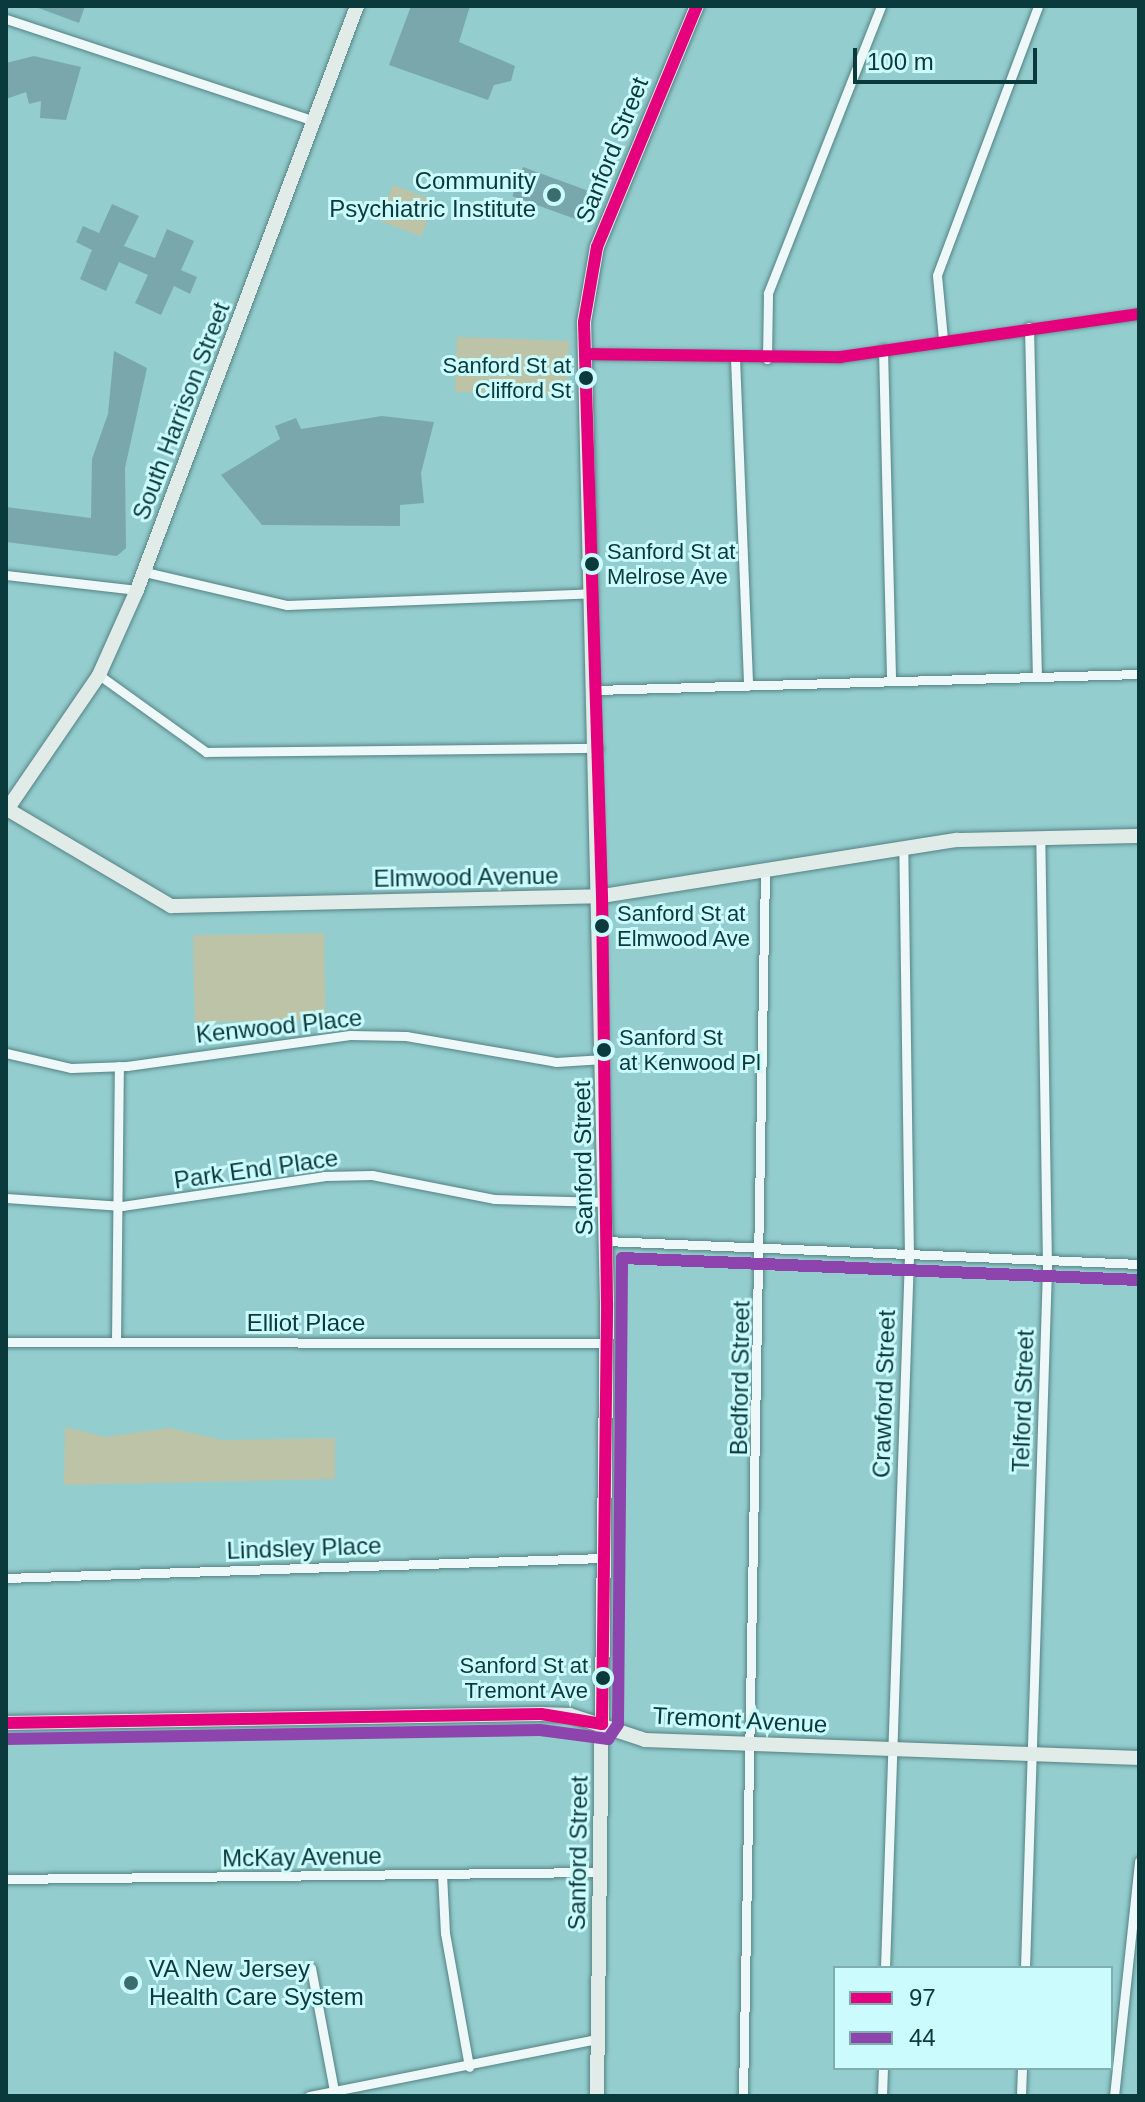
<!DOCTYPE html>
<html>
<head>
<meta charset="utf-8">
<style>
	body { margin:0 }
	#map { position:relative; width:1145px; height:2102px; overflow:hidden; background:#94cdce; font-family:Helvetica,sans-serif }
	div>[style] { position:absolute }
	.green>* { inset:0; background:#bdc3a6; transform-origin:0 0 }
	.building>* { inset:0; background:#7aa7ac; transform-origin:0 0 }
	.roads { filter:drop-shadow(0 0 2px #558283) drop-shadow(0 0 2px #558283) }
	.street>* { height:9px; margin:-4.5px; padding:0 4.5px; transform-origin:4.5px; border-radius:4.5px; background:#eff8f8 }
	.secondary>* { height:14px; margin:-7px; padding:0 7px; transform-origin:7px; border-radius:7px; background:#e1ece9 }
	.bus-1>* { height:12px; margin:-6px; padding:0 6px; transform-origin:6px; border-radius:6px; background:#e5007d }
	.bus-2>* { height:12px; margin:-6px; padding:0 6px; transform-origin:6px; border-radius:6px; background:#8e44ad }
	.dots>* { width:22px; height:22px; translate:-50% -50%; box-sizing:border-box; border:4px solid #cbfbfc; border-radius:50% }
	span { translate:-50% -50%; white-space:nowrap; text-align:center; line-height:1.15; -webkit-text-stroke:6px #cbfbfc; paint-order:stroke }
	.bus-label { font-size:22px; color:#0a3a3b }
	.right { translate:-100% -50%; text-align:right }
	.left { translate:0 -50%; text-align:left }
	.street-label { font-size:24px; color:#0a3a3b }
	.poi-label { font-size:24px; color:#0a3a3b }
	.frame { position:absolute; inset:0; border:8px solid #0a3a3b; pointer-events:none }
	.legend { position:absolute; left:833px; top:1966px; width:280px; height:104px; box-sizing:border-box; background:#cbfbfc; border:2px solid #7eaeaf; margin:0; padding:10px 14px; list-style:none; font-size:24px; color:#0a3a3b }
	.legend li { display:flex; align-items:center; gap:16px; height:40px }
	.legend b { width:40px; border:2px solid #7eaeaf }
	.scale { position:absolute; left:853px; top:48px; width:184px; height:36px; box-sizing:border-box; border:4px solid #0a3a3b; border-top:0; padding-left:10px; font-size:24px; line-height:28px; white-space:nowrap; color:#0a3a3b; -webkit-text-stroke:6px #cbfbfc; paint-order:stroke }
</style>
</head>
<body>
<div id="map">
	<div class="green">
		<div style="left:393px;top:185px;width:45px;height:38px;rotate:21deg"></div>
		<div style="left:457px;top:337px;width:112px;height:55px;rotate:2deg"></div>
		<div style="left:324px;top:933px;width:87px;height:131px;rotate:89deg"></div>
		<div style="clip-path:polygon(65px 1427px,105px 1437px,170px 1428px,222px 1440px,335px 1438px,335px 1479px,64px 1485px)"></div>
	</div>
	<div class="building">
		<div style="clip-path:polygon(33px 6px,85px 6px,79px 23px)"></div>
		<div style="clip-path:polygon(411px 6px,470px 6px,459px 42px,515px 66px,511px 81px,494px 85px,488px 100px,389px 65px)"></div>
		<div style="clip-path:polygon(34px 56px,81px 67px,66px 120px,40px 118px,41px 101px,29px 104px,26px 92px,6px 99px,6px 63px)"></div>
		<div style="left:523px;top:167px;width:78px;height:31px;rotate:20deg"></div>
		<div style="clip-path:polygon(112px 204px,139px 216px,124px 246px,155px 258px,167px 229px,194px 241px,181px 270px,197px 277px,190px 294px,174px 286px,161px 315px,135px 303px,148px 275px,119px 262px,106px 291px,80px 279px,92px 250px,76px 242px,83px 226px,99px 233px)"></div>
		<div style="clip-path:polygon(114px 351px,147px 368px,125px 468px,126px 548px,117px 556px,6px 542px,6px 507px,91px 518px,92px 459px,108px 414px)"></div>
		<div style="clip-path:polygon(382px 416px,434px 422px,421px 473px,424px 503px,400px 505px,400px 526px,262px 525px,221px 475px,280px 439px,275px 426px,296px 418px,301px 429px)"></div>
	</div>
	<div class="roads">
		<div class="street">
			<div style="left:6px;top:19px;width:324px;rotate:18.3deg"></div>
			<div style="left:1029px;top:327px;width:350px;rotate:88.7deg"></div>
			<div style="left:943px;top:339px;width:64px;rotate:-95.4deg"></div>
			<div style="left:937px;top:275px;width:287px;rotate:-69.4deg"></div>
			<div style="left:883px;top:349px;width:332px;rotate:88.6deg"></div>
			<div style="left:585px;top:354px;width:255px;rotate:0.7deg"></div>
			<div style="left:840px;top:357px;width:302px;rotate:-8.2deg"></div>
			<div style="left:735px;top:358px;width:328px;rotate:87.7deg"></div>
			<div style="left:767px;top:359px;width:66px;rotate:-89.1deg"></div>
			<div style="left:768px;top:293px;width:308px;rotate:-68.5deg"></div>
			<div style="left:145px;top:572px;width:146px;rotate:13.1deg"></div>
			<div style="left:287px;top:605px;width:306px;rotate:-2.2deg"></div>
			<div style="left:6px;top:575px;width:132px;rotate:6.5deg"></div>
			<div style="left:99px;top:675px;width:132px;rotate:35.7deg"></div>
			<div style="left:206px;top:752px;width:392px;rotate:-0.6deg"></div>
			<div style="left:596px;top:690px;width:543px;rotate:-1.69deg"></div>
			<div style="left:6px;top:1053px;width:67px;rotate:13deg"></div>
			<div style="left:71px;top:1068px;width:56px;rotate:-2deg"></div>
			<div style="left:127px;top:1066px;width:225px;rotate:-7.9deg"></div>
			<div style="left:350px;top:1035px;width:56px;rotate:1deg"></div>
			<div style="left:406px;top:1036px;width:152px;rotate:9.8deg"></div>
			<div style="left:556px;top:1062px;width:48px;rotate:-3.6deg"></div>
			<div style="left:6px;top:1198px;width:116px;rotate:3.9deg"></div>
			<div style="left:122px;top:1206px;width:204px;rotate:-8.4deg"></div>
			<div style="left:324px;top:1176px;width:48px;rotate:-1.2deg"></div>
			<div style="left:372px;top:1175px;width:124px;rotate:11.1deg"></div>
			<div style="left:494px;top:1199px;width:112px;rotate:1.5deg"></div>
			<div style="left:606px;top:1241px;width:533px;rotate:2.47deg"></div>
			<div style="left:6px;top:1342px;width:601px;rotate:0.1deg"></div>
			<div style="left:116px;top:1342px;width:276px;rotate:-89.4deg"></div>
			<div style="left:6px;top:1578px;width:598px;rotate:-1.92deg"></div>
			<div style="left:442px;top:1874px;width:59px;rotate:87.1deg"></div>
			<div style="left:445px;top:1933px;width:136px;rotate:79.8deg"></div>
			<div style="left:6px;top:1879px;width:594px;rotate:-0.68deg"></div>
			<div style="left:311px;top:1968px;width:125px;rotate:79.4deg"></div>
			<div style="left:885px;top:1968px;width:711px;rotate:-88.07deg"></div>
			<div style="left:909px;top:1257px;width:409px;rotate:-90.8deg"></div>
			<div style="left:1025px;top:1968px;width:702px;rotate:-88.2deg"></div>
			<div style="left:1047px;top:1266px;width:430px;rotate:-90.9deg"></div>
			<div style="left:309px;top:2096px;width:294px;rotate:-11.2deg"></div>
			<div style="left:743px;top:2096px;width:1227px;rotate:-88.97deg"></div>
			<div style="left:882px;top:2096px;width:28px;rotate:-88deg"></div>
			<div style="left:1021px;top:2096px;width:28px;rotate:-88deg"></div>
			<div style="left:1114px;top:2096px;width:236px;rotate:-83.9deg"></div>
		</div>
		<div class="secondary">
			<div style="left:7px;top:809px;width:191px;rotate:30.6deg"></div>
			<div style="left:171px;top:906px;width:431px;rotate:-1.3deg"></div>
			<div style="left:602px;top:896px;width:359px;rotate:-9deg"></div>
			<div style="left:957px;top:840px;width:182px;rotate:-1.3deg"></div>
			<div style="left:6px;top:811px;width:165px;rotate:-55.6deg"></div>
			<div style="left:99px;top:675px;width:93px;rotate:-65.9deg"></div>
			<div style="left:137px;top:590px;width:624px;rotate:-69.36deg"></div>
			<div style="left:6px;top:1723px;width:535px;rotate:-0.96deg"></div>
			<div style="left:541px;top:1714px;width:29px;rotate:2deg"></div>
			<div style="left:570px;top:1715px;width:79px;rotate:18.4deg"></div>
			<div style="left:645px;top:1740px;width:494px;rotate:2.1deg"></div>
			<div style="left:597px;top:2096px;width:793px;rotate:-89.28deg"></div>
			<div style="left:607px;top:1303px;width:981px;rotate:-91.34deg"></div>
			<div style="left:584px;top:322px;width:76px;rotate:-80.2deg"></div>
			<div style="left:597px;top:247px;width:261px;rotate:-67.5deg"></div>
		</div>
	</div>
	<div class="bus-1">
		<div style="left:585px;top:354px;width:255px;rotate:0.7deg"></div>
		<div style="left:840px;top:357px;width:302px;rotate:-8.2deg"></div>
		<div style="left:6px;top:1723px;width:535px;rotate:-0.96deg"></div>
		<div style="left:541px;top:1714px;width:62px;rotate:9.3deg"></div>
		<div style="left:602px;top:1724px;width:421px;rotate:-89.3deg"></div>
		<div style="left:607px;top:1303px;width:407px;rotate:-90.7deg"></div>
		<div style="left:602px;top:896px;width:574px;rotate:-91.8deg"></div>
		<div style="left:584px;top:322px;width:76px;rotate:-80.2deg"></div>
		<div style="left:597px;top:247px;width:261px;rotate:-67.5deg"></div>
	</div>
	<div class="bus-2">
		<div style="left:6px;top:1739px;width:534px;rotate:-0.97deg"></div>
		<div style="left:540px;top:1730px;width:69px;rotate:7.5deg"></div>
		<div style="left:608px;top:1739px;width:18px;rotate:-56deg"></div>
		<div style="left:618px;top:1724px;width:466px;rotate:-89.5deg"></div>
		<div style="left:622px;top:1258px;width:516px;rotate:2.44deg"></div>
	</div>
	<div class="dots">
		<div style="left:554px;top:195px;background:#3a6d6e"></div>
		<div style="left:586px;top:378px;background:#0a3a3b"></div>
		<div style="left:592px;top:564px;background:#0a3a3b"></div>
		<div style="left:602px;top:926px;background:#0a3a3b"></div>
		<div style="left:604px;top:1050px;background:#0a3a3b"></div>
		<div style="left:603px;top:1678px;background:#0a3a3b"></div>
		<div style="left:131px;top:1983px;background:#3a6d6e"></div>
	</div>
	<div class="bus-label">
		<span class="right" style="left:571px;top:378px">Sanford St at<br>Clifford St</span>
		<span class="left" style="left:607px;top:564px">Sanford St at<br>Melrose Ave</span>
		<span class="left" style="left:617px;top:926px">Sanford St at<br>Elmwood Ave</span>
		<span class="left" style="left:619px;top:1050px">Sanford St<br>at Kenwood Pl</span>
		<span class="right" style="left:588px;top:1678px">Sanford St at<br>Tremont Ave</span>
	</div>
	<div class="street-label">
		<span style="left:612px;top:150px;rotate:-68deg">Sanford Street</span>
		<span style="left:181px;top:411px;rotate:-69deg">South Harrison Street</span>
		<span style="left:466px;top:877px;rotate:-1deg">Elmwood Avenue</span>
		<span style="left:279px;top:1026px;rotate:-6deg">Kenwood Place</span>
		<span style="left:583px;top:1158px;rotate:-91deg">Sanford Street</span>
		<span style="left:256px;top:1169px;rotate:-8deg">Park End Place</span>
		<span style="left:306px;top:1323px">Elliot Place</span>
		<span style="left:740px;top:1378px;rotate:-89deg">Bedford Street</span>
		<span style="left:884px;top:1394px;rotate:-88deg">Crawford Street</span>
		<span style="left:1023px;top:1401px;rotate:-88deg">Telford Street</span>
		<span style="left:304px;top:1548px;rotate:-2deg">Lindsley Place</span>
		<span style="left:740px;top:1720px;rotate:3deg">Tremont Avenue</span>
		<span style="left:578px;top:1853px;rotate:-89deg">Sanford Street</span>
		<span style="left:302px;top:1857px;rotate:-1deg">McKay Avenue</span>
	</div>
	<div class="poi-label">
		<span class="right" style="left:536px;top:195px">Community<br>Psychiatric Institute</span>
		<span class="left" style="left:149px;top:1983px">VA New Jersey<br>Health Care System</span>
	</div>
	<div class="frame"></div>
	<ul class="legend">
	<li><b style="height:10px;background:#e5007d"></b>97</li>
	<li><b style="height:10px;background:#8e44ad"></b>44</li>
	</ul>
	<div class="scale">100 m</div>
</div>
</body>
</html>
